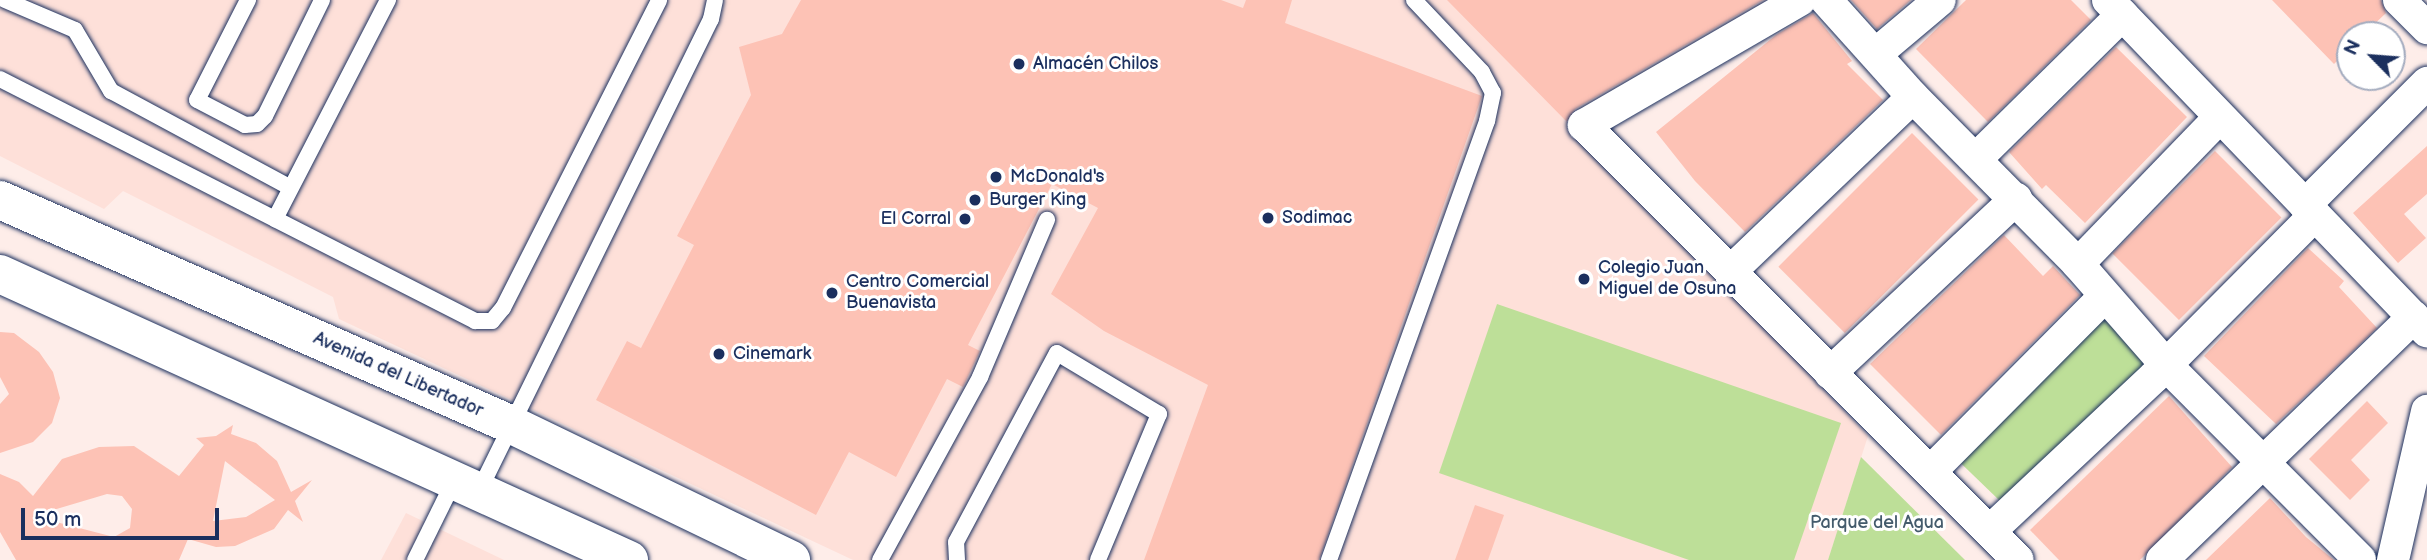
<!DOCTYPE html>
<html>
<head>
<meta charset="utf-8">
<style>
	body { margin:0 }
	#map { position:relative; width:2427px; height:560px; overflow:hidden; background:#feede9; font-family:"Balsamiq Sans",sans-serif }
	div>[style] { position:absolute }
	.built>* { inset:0; background:#fee0d9 }
	.green>* { inset:0; background:#bddf98; transform-origin:0 0 }
	.building>* { inset:0; background:#fdc2b5; transform-origin:0 0 }
	.roads { filter:drop-shadow(0 0 2px #1b2f5e) drop-shadow(0 0 2px #1b2f5e) }
	.service>* { height:16px; margin:-8px; padding:0 8px; transform-origin:8px; border-radius:8px; background:#fff }
	.minor>* { height:32px; margin:-16px; padding:0 16px; transform-origin:16px; border-radius:16px; background:#fff }
	.secondary>* { height:38px; margin:-19px; padding:0 19px; transform-origin:19px; border-radius:19px; background:#fff }
	.dots>* { width:19px; height:19px; translate:-50% -50%; box-sizing:border-box; border:4px solid #fff; border-radius:50% }
	span { translate:-50% -50%; white-space:nowrap; text-align:center; line-height:1.15; -webkit-text-stroke:6px #fff; paint-order:stroke }
	.poi-label { font-size:18px; color:#1b2f5e }
	.left { translate:0 -50%; text-align:left }
	.right { translate:-100% -50%; text-align:right }
	.street-label { font-size:18px; color:#1b2f5e }
	.park-label { font-size:18px; color:#445b6c }
	.north { position:absolute; left:2336px; top:21px; width:70px; height:70px; box-sizing:border-box; background:#fff; border:2px solid #a4acbf; border-radius:50%; rotate:295deg; font-size:19px; font-weight:700; line-height:28px; text-align:center; color:#1b2f5e }
	.north::after { content:''; display:block; margin:auto; width:24px; height:32px; background:#1b2f5e; clip-path:polygon(50% 0,100% 100%,50% 72%,0 100%) }
	.scale { position:absolute; left:21px; top:508px; width:198px; height:32px; box-sizing:border-box; border:4px solid #1b2f5e; border-top:0; padding-left:9px; font-size:21px; line-height:24px; white-space:nowrap; color:#1b2f5e; -webkit-text-stroke:5px #fff; paint-order:stroke }
</style>
</head>
<body>
<div id="map">
	<div class="built">
		<div style="clip-path:polygon(0 0,1778px 0,1567px 122px,1868px 436px,1828px 560px,853px 560px,339px 319px,333px 297px,123px 191px,104px 209px,0 156px)"></div>
		<div style="clip-path:polygon(406px 513px,504px 560px,381px 560px)"></div>
	</div>
	<div class="green">
		<div style="clip-path:polygon(1497px 304px,1841px 423px,1794px 560px,1689px 560px,1439px 473px)"></div>
		<div style="left:2100px;top:314px;width:67px;height:204px;rotate:44deg"></div>
		<div style="clip-path:polygon(1861px 457px,1965px 560px,1828px 560px)"></div>
	</div>
	<div class="building">
		<div style="clip-path:polygon(801px 0,1221px 0,1243px 8px,1246px 0,1292px 0,1285px 23px,1482px 96px,1319px 560px,1144px 560px,1208px 385px,1104px 331px,1051px 294px,1098px 208px,1052px 184px,968px 345px,980px 351px,963px 387px,947px 379px,896px 477px,849px 452px,816px 515px,596px 400px,627px 341px,641px 348px,694px 245px,677px 236px,751px 95px,739px 47px,782px 34px)"></div>
		<div style="clip-path:polygon(1447px 0,1763px 0,1575px 109px,1567px 122px)"></div>
		<div style="clip-path:polygon(1851px 0,1911px 0,1877px 29px)"></div>
		<div style="clip-path:polygon(1966px 0,2071px 0,2091px 20px,1988px 122px,1916px 49px)"></div>
		<div style="clip-path:polygon(2272px 0,2381px 0,2386px 13px,2363px 35px,2350px 35px,2350px 48px,2334px 64px)"></div>
		<div style="clip-path:polygon(1813px 13px,1852px 61px,1847px 64px,1883px 100px,1745px 232px,1695px 181px,1656px 132px,1776px 35px)"></div>
		<div style="clip-path:polygon(2116px 47px,2187px 117px,2085px 223px,2046px 185px,2042px 189px,2009px 152px)"></div>
		<div style="left:1912px;top:133px;width:94px;height:189px;rotate:45deg"></div>
		<div style="clip-path:polygon(2427px 146px,2427px 194px,2404px 214px,2426px 238px,2398px 263px,2353px 213px)"></div>
		<div style="left:2215px;top:151px;width:94px;height:145px;rotate:45deg"></div>
		<div style="clip-path:polygon(2004px 235px,2043px 276px,2053px 266px,2080px 295px,1941px 435px,1870px 364px)"></div>
		<div style="clip-path:polygon(2308px 248px,2344px 281px,2339px 287px,2377px 328px,2276px 424px,2204px 356px)"></div>
		<div style="clip-path:polygon(0 332px,14px 333px,39px 352px,53px 372px,60px 398px,52px 423px,33px 442px,0 453px,0 404px,9px 394px,0 377px)"></div>
		<div style="clip-path:polygon(2169px 396px,2232px 467px,2140px 560px,2059px 560px,2030px 530px)"></div>
		<div style="clip-path:polygon(2367px 401px,2388px 423px,2351px 460px,2370px 480px,2350px 500px,2309px 459px)"></div>
		<div style="clip-path:polygon(evenodd,233px 425px,231px 434px,256px 443px,277px 461px,291px 492px,312px 480px,295px 501px,303px 522px,288px 510px,274px 529px,235px 546px,216px 547px,188px 539px,179px 560px,16px 560px,0 532px,0 474px,19px 482px,33px 496px,62px 459px,99px 447px,134px 446px,179px 476px,204px 445px,196px 438px,216px 436px,233px 425px,225px 461px,275px 500px,246px 517px,213px 521px,225px 461px,233px 425px,107px 494px,122px 496px,132px 509px,130px 528px,114px 537px,33px 516px,107px 494px)"></div>
		<div style="clip-path:polygon(2270px 498px,2306px 537px,2334px 560px,2206px 560px)"></div>
		<div style="clip-path:polygon(1475px 505px,1504px 515px,1488px 560px,1455px 560px)"></div>
	</div>
	<div class="roads">
		<div class="service">
			<div style="left:5px;top:0;width:76px;rotate:23.2deg"></div>
			<div style="left:75px;top:30px;width:71px;rotate:59.5deg"></div>
			<div style="left:111px;top:91px;width:204px;rotate:28.3deg"></div>
			<div style="left:248px;top:0;width:112px;rotate:117deg"></div>
			<div style="left:197px;top:100px;width:54px;rotate:27.5deg"></div>
			<div style="left:245px;top:125px;width:12px;rotate:-5deg"></div>
			<div style="left:257px;top:124px;width:11px;rotate:-45deg"></div>
			<div style="left:265px;top:116px;width:129px;rotate:-63.8deg"></div>
			<div style="left:388px;top:0;width:246px;rotate:117.3deg"></div>
			<div style="left:275px;top:219px;width:225px;rotate:27deg"></div>
			<div style="left:475px;top:321px;width:17px"></div>
			<div style="left:492px;top:321px;width:17px;rotate:-50deg"></div>
			<div style="left:503px;top:308px;width:345px;rotate:-63.1deg"></div>
			<div style="left:0;top:79px;width:309px;rotate:27deg"></div>
			<div style="left:480px;top:489px;width:524px;rotate:-63.83deg"></div>
			<div style="left:711px;top:19px;width:19px;rotate:-78deg"></div>
			<div style="left:415px;top:560px;width:90px;rotate:-63.7deg"></div>
			<div style="left:880px;top:560px;width:209px;rotate:-61.3deg"></div>
			<div style="left:980px;top:377px;width:171px;rotate:-66.9deg"></div>
			<div style="left:957px;top:560px;width:18px;rotate:-93deg"></div>
			<div style="left:956px;top:542px;width:214px;rotate:-61.9deg"></div>
			<div style="left:1057px;top:353px;width:119px;rotate:30.9deg"></div>
			<div style="left:1159px;top:414px;width:158px;rotate:112.7deg"></div>
			<div style="left:1329px;top:560px;width:467px;rotate:-70.2deg"></div>
			<div style="left:1487px;top:121px;width:29px;rotate:-78deg"></div>
			<div style="left:1493px;top:93px;width:24px;rotate:-118deg"></div>
			<div style="left:1482px;top:72px;width:99px;rotate:-133.4deg"></div>
		</div>
		<div class="minor">
			<div style="left:1800px;top:0;width:250px;rotate:149.9deg"></div>
			<div style="left:1584px;top:125px;width:614px;rotate:45.07deg"></div>
			<div style="left:1826px;top:0;width:130px;rotate:48.1deg"></div>
			<div style="left:1913px;top:97px;width:235px;rotate:45.3deg"></div>
			<div style="left:2078px;top:264px;width:134px;rotate:48.9deg"></div>
			<div style="left:2166px;top:365px;width:275px;rotate:45.1deg"></div>
			<div style="left:2108px;top:0;width:460px;rotate:46.1deg"></div>
			<div style="left:2399px;top:0;width:40px;rotate:45deg"></div>
			<div style="left:1877px;top:53px;width:82px;rotate:-40.1deg"></div>
			<div style="left:1977px;top:158px;width:204px;rotate:-44.6deg"></div>
			<div style="left:2305px;top:205px;width:173px;rotate:-45deg"></div>
			<div style="left:2078px;top:264px;width:204px;rotate:-46deg"></div>
			<div style="left:1732px;top:270px;width:250px;rotate:-43.7deg"></div>
			<div style="left:1830px;top:373px;width:255px;rotate:-43.1deg"></div>
			<div style="left:1931px;top:471px;width:245px;rotate:-45.2deg"></div>
			<div style="left:1990px;top:531px;width:225px;rotate:-43.2deg"></div>
			<div style="left:2154px;top:377px;width:228px;rotate:-45.2deg"></div>
			<div style="left:2162px;top:560px;width:350px;rotate:-44deg"></div>
			<div style="left:2393px;top:560px;width:153px;rotate:-77.1deg"></div>
		</div>
		<div class="secondary">
			<div style="left:0;top:200px;width:559px;rotate:23.72deg"></div>
			<div style="left:512px;top:425px;width:310px;rotate:25.8deg"></div>
			<div style="left:0;top:274px;width:691px;rotate:24.45deg"></div>
		</div>
	</div>
	<div class="dots">
		<div style="left:1019px;top:64px;background:#1b2f5e"></div>
		<div style="left:996px;top:177px;background:#1b2f5e"></div>
		<div style="left:975px;top:200px;background:#1b2f5e"></div>
		<div style="left:1268px;top:218px;background:#1b2f5e"></div>
		<div style="left:965px;top:219px;background:#1b2f5e"></div>
		<div style="left:1584px;top:279px;background:#1b2f5e"></div>
		<div style="left:832px;top:293px;background:#1b2f5e"></div>
		<div style="left:719px;top:354px;background:#1b2f5e"></div>
	</div>
	<div class="poi-label">
		<span class="left" style="left:1033px;top:64px">Almacén Chilos</span>
		<span class="left" style="left:1010px;top:177px">McDonald's</span>
		<span class="left" style="left:989px;top:200px">Burger King</span>
		<span class="left" style="left:1282px;top:218px">Sodimac</span>
		<span class="right" style="left:951px;top:219px">El Corral</span>
		<span class="left" style="left:1598px;top:279px">Colegio Juan<br>Miguel de Osuna</span>
		<span class="left" style="left:846px;top:293px">Centro Comercial<br>Buenavista</span>
		<span class="left" style="left:733px;top:354px">Cinemark</span>
	</div>
	<div class="street-label">
		<span style="left:398px;top:375px;rotate:24deg">Avenida del Libertador</span>
	</div>
	<div class="park-label">
		<span style="left:1877px;top:523px">Parque del Agua</span>
	</div>
	<div class="north">N</div>
	<div class="scale">50 m</div>
</div>
</body>
</html>
